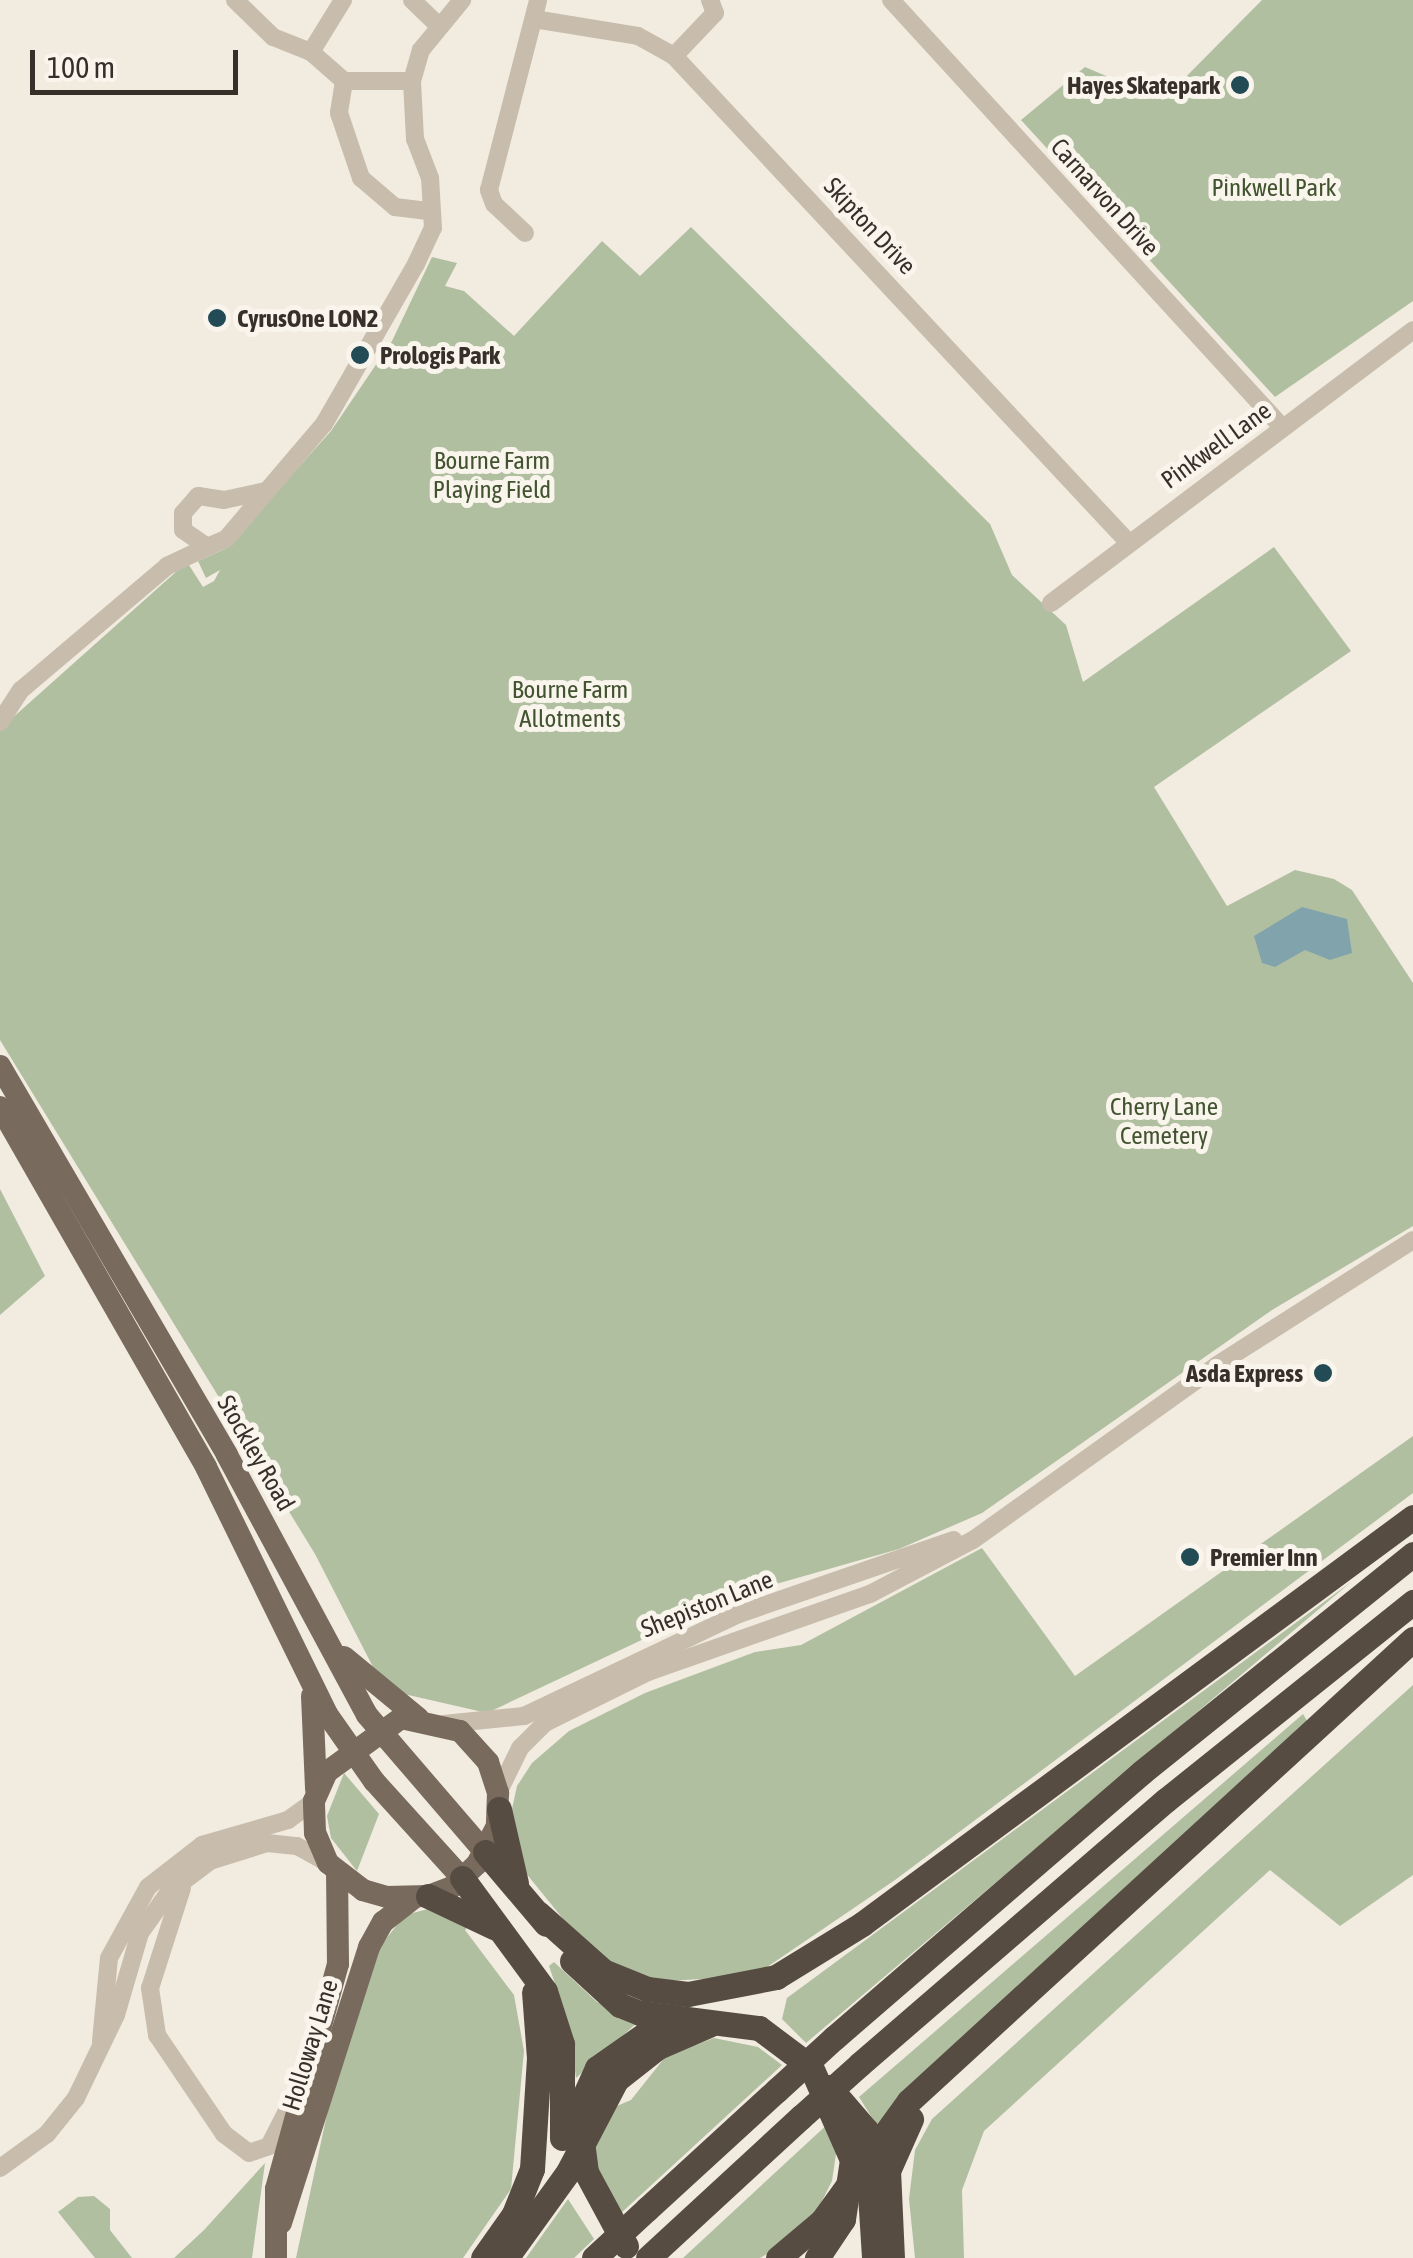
<!DOCTYPE html>
<html>
<head>
<meta charset="utf-8">
<style>
	body { margin:0 }
	#map { position:relative; width:1413px; height:2258px; overflow:hidden; background:#f1ebe0; font-family:"Asap Condensed",sans-serif }
	div>[style] { position:absolute }
	.green>* { inset:0; background:#b1bfa1 }
	.water>* { inset:0; background:#81a4ac }
	.minor>* { height:18px; margin:-9px; padding:0 9px; transform-origin:9px; border-radius:9px; background:#c8bdac }
	.major>* { height:22px; margin:-11px; padding:0 11px; transform-origin:11px; border-radius:11px; background:#786a5d }
	.highway>* { height:25px; margin:-12.5px; padding:0 12.5px; transform-origin:12.5px; border-radius:12.5px; background:#574c42 }
	.highway-bridge>* { height:25px; margin:-12.5px; padding:0 12.5px; transform-origin:12.5px; border-radius:12.5px; background:#574c42 }
	.dots>* { width:28px; height:28px; translate:-50% -50%; box-sizing:border-box; border:5px solid #f9f5ec; border-radius:50% }
	span { translate:-50% -50%; white-space:nowrap; text-align:center; line-height:1.15; -webkit-text-stroke:10px #f9f5ec; paint-order:stroke }
	.poi-label { font-size:25px; color:#37302a; font-weight:700 }
	.right { translate:-100% -50%; text-align:right }
	.left { translate:0 -50%; text-align:left }
	.park-label { font-size:25px; color:#425330 }
	.street-label { font-size:25px; color:#37302a }
	.scale { position:absolute; left:30px; top:50px; width:208px; height:45px; box-sizing:border-box; border:5px solid #37302a; border-top:0; padding-left:12px; font-size:30px; line-height:35px; white-space:nowrap; color:#37302a; -webkit-text-stroke:8px #f9f5ec; paint-order:stroke }
</style>
</head>
<body>
<div id="map">
	<div class="green">
		<div style="clip-path:polygon(1262px 0,1413px 0,1413px 301px,1275px 397px,1021px 120px,1085px 67px,1163px 100px)"></div>
		<div style="clip-path:polygon(691px 227px,990px 524px,1012px 575px,1066px 625px,1083px 682px,1274px 547px,1351px 651px,1154px 787px,1227px 906px,1295px 870px,1334px 879px,1352px 890px,1413px 983px,1413px 1226px,1272px 1310px,982px 1513px,899px 1549px,737px 1595px,487px 1713px,404px 1694px,373px 1667px,315px 1554px,0 1040px,0 729px,187px 562px,203px 587px,214px 581px,220px 570px,206px 578px,198px 561px,225px 549px,331px 431px,392px 341px,432px 257px,457px 263px,445px 286px,464px 291px,514px 336px,602px 241px,640px 276px)"></div>
		<div style="clip-path:polygon(0 1189px,45px 1276px,0 1315px)"></div>
		<div style="clip-path:polygon(1413px 1436px,1413px 1493px,895px 1880px,754px 1976px,649px 1982px,628px 1975px,577px 1936px,525px 1872px,510px 1818px,517px 1786px,532px 1763px,569px 1731px,645px 1693px,755px 1652px,801px 1645px,982px 1548px,1075px 1676px)"></div>
		<div style="clip-path:polygon(1351px 1582px,806px 2043px,782px 2019px,787px 1998px)"></div>
		<div style="clip-path:polygon(1413px 1685px,1413px 1875px,1340px 1926px,1270px 1870px,984px 2131px,962px 2190px,964px 2258px,915px 2258px,909px 2199px,915px 2150px,932px 2119px)"></div>
		<div style="clip-path:polygon(1303px 1714px,1309px 1724px,877px 2126px,859px 2097px)"></div>
		<div style="clip-path:polygon(344px 1773px,379px 1814px,357px 1871px,331px 1838px,327px 1816px)"></div>
		<div style="clip-path:polygon(432px 1908px,470px 1923px,465px 1930px,514px 1995px,524px 2051px,511px 2189px,463px 2258px,296px 2258px,329px 2105px,377px 1950px,405px 1915px)"></div>
		<div style="clip-path:polygon(554px 1962px,597px 2002px,640px 2020px,576px 2078px,569px 2025px,549px 1966px)"></div>
		<div style="clip-path:polygon(714px 2038px,758px 2047px,782px 2065px,620px 2214px,601px 2184px,593px 2147px,612px 2108px,631px 2100px,666px 2056px)"></div>
		<div style="clip-path:polygon(831px 2121px,837px 2147px,832px 2181px,816px 2213px,788px 2242px,760px 2258px,683px 2258px)"></div>
		<div style="clip-path:polygon(265px 2163px,252px 2258px,174px 2258px,204px 2230px)"></div>
		<div style="clip-path:polygon(94px 2196px,110px 2209px,110px 2230px,132px 2258px,95px 2258px,58px 2212px,78px 2197px)"></div>
		<div style="clip-path:polygon(568px 2199px,594px 2239px,574px 2258px,526px 2258px)"></div>
	</div>
	<div class="water">
		<div style="clip-path:polygon(1302px 907px,1347px 919px,1352px 953px,1330px 960px,1305px 950px,1275px 967px,1262px 963px,1254px 936px)"></div>
	</div>
	<div class="minor">
		<div style="left:235px;top:0;width:53px;rotate:44.2deg"></div>
		<div style="left:273px;top:37px;width:41px;rotate:21.5deg"></div>
		<div style="left:311px;top:52px;width:44px;rotate:41.3deg"></div>
		<div style="left:344px;top:81px;width:68px"></div>
		<div style="left:412px;top:0;width:36px;rotate:44deg"></div>
		<div style="left:891px;top:0;width:579px;rotate:47.52deg"></div>
		<div style="left:534px;top:19px;width:105px;rotate:9.3deg"></div>
		<div style="left:638px;top:36px;width:41px;rotate:29.1deg"></div>
		<div style="left:674px;top:56px;width:664px;rotate:46.95deg"></div>
		<div style="left:311px;top:52px;width:61px;rotate:-58.4deg"></div>
		<div style="left:674px;top:56px;width:59px;rotate:-46.4deg"></div>
		<div style="left:715px;top:13px;width:14px;rotate:-111deg"></div>
		<div style="left:344px;top:81px;width:32px;rotate:99deg"></div>
		<div style="left:339px;top:113px;width:69px;rotate:71.3deg"></div>
		<div style="left:361px;top:178px;width:45px;rotate:40.5deg"></div>
		<div style="left:395px;top:207px;width:35px;rotate:7deg"></div>
		<div style="left:525px;top:233px;width:42px;rotate:-136.9deg"></div>
		<div style="left:494px;top:204px;width:15px;rotate:-110deg"></div>
		<div style="left:489px;top:190px;width:196px;rotate:-75.5deg"></div>
		<div style="left:266px;top:491px;width:43px;rotate:167.9deg"></div>
		<div style="left:224px;top:500px;width:26px;rotate:-171deg"></div>
		<div style="left:198px;top:496px;width:23px;rotate:131deg"></div>
		<div style="left:183px;top:513px;width:17px;rotate:90deg"></div>
		<div style="left:183px;top:530px;width:29px;rotate:35deg"></div>
		<div style="left:207px;top:547px;width:21px;rotate:-23deg"></div>
		<div style="left:226px;top:539px;width:151px;rotate:-49.6deg"></div>
		<div style="left:324px;top:424px;width:185px;rotate:-60.1deg"></div>
		<div style="left:416px;top:264px;width:40px;rotate:-65deg"></div>
		<div style="left:433px;top:228px;width:50px;rotate:-93.4deg"></div>
		<div style="left:430px;top:178px;width:42px;rotate:-111deg"></div>
		<div style="left:415px;top:139px;width:58px;rotate:-93deg"></div>
		<div style="left:412px;top:81px;width:32px;rotate:-74deg"></div>
		<div style="left:421px;top:50px;width:65px;rotate:-50.6deg"></div>
		<div style="left:1051px;top:603px;width:453px;rotate:-37deg"></div>
		<div style="left:0;top:722px;width:38px;rotate:-57deg"></div>
		<div style="left:21px;top:690px;width:192px;rotate:-40.3deg"></div>
		<div style="left:167px;top:566px;width:44px;rotate:-25.4deg"></div>
		<div style="left:444px;top:1724px;width:80px;rotate:-5.7deg"></div>
		<div style="left:524px;top:1716px;width:238px;rotate:-25.4deg"></div>
		<div style="left:739px;top:1614px;width:227px;rotate:-19deg"></div>
		<div style="left:498px;top:1793px;width:50px;rotate:-63.9deg"></div>
		<div style="left:520px;top:1748px;width:35px;rotate:-45deg"></div>
		<div style="left:545px;top:1723px;width:115px;rotate:-26.3deg"></div>
		<div style="left:648px;top:1672px;width:235px;rotate:-19.4deg"></div>
		<div style="left:870px;top:1594px;width:116px;rotate:-27.7deg"></div>
		<div style="left:973px;top:1540px;width:300px;rotate:-35.6deg"></div>
		<div style="left:1217px;top:1365px;width:232px;rotate:-32.5deg"></div>
		<div style="left:182px;top:1888px;width:105px;rotate:107.7deg"></div>
		<div style="left:150px;top:1988px;width:48px;rotate:81.5deg"></div>
		<div style="left:157px;top:2035px;width:120px;rotate:55.9deg"></div>
		<div style="left:224px;top:2134px;width:31px;rotate:37deg"></div>
		<div style="left:249px;top:2153px;width:21px;rotate:-19deg"></div>
		<div style="left:269px;top:2146px;width:46px;rotate:-62.9deg"></div>
		<div style="left:101px;top:2041px;width:83px;rotate:-84.5deg"></div>
		<div style="left:109px;top:1958px;width:81px;rotate:-61.2deg"></div>
		<div style="left:148px;top:1887px;width:68px;rotate:-37.9deg"></div>
		<div style="left:202px;top:1845px;width:90px;rotate:-16.2deg"></div>
		<div style="left:288px;top:1820px;width:32px;rotate:-36deg"></div>
		<div style="left:0;top:2168px;width:58px;rotate:-35.9deg"></div>
		<div style="left:47px;top:2134px;width:46px;rotate:-51.1deg"></div>
		<div style="left:76px;top:2098px;width:92px;rotate:-64.3deg"></div>
		<div style="left:116px;top:2015px;width:85px;rotate:-73.7deg"></div>
		<div style="left:140px;top:1933px;width:50px;rotate:-54.7deg"></div>
		<div style="left:169px;top:1892px;width:51px;rotate:-37.1deg"></div>
		<div style="left:210px;top:1861px;width:60px;rotate:-17.5deg"></div>
		<div style="left:267px;top:1843px;width:30px;rotate:6deg"></div>
		<div style="left:297px;top:1846px;width:35px;rotate:29deg"></div>
	</div>
	<div class="major">
		<div style="left:0;top:1066px;width:450px;rotate:59.7deg"></div>
		<div style="left:227px;top:1455px;width:295px;rotate:61.7deg"></div>
		<div style="left:367px;top:1715px;width:181px;rotate:49.3deg"></div>
		<div style="left:0;top:1107px;width:415px;rotate:60.2deg"></div>
		<div style="left:206px;top:1467px;width:275px;rotate:63.9deg"></div>
		<div style="left:327px;top:1714px;width:82px;rotate:55deg"></div>
		<div style="left:374px;top:1781px;width:131px;rotate:47.8deg"></div>
		<div style="left:344px;top:1657px;width:96px;rotate:39.5deg"></div>
		<div style="left:312px;top:1696px;width:93px;rotate:87.5deg"></div>
		<div style="left:401px;top:1718px;width:60px;rotate:12.4deg"></div>
		<div style="left:460px;top:1731px;width:42px;rotate:47.9deg"></div>
		<div style="left:488px;top:1762px;width:33px;rotate:72deg"></div>
		<div style="left:498px;top:1793px;width:33px;rotate:92deg"></div>
		<div style="left:497px;top:1826px;width:43px;rotate:117.8deg"></div>
		<div style="left:477px;top:1864px;width:34px;rotate:137deg"></div>
		<div style="left:452px;top:1887px;width:26px;rotate:159deg"></div>
		<div style="left:428px;top:1896px;width:41px;rotate:178.6deg"></div>
		<div style="left:387px;top:1897px;width:25px;rotate:-164deg"></div>
		<div style="left:363px;top:1890px;width:44px;rotate:-142.4deg"></div>
		<div style="left:328px;top:1863px;width:33px;rotate:-113deg"></div>
		<div style="left:315px;top:1833px;width:32px;rotate:-92deg"></div>
		<div style="left:314px;top:1801px;width:32px;rotate:-66deg"></div>
		<div style="left:327px;top:1772px;width:92px;rotate:-36.1deg"></div>
		<div style="left:281px;top:2223px;width:290px;rotate:-72.3deg"></div>
		<div style="left:369px;top:1947px;width:29px;rotate:-61deg"></div>
		<div style="left:383px;top:1922px;width:39px;rotate:-38deg"></div>
		<div style="left:276px;top:2258px;width:69px;rotate:-90deg"></div>
		<div style="left:276px;top:2189px;width:233px;rotate:-74.6deg"></div>
		<div style="left:338px;top:1964px;width:92px;rotate:-90.6deg"></div>
	</div>
	<div class="highway">
		<div style="left:499px;top:1809px;width:76px;rotate:77.1deg"></div>
		<div style="left:485px;top:1852px;width:94px;rotate:49.7deg"></div>
		<div style="left:462px;top:1878px;width:140px;rotate:53.7deg"></div>
		<div style="left:545px;top:1991px;width:56px;rotate:72.2deg"></div>
		<div style="left:562px;top:2044px;width:94px;rotate:90deg"></div>
		<div style="left:428px;top:1896px;width:73px;rotate:25.2deg"></div>
		<div style="left:538px;top:1913px;width:87px;rotate:41.7deg"></div>
		<div style="left:603px;top:1971px;width:48px;rotate:22.2deg"></div>
		<div style="left:647px;top:1989px;width:41px;rotate:7deg"></div>
		<div style="left:688px;top:1994px;width:90px;rotate:-10.9deg"></div>
		<div style="left:776px;top:1977px;width:101px;rotate:-31.6deg"></div>
		<div style="left:862px;top:1924px;width:685px;rotate:-36.45deg"></div>
		<div style="left:572px;top:1961px;width:65px;rotate:42.5deg"></div>
		<div style="left:620px;top:2005px;width:22px;rotate:22deg"></div>
		<div style="left:640px;top:2013px;width:120px;rotate:7.2deg"></div>
		<div style="left:759px;top:2028px;width:65px;rotate:36.9deg"></div>
		<div style="left:811px;top:2067px;width:102px;rotate:66.2deg"></div>
		<div style="left:852px;top:2160px;width:60px;rotate:98.7deg"></div>
		<div style="left:843px;top:2219px;width:47px;rotate:123.7deg"></div>
		<div style="left:834px;top:2038px;width:407px;rotate:-40.8deg"></div>
		<div style="left:1142px;top:1772px;width:348px;rotate:-38.8deg"></div>
		<div style="left:860px;top:2064px;width:404px;rotate:-40.8deg"></div>
		<div style="left:1166px;top:1800px;width:317px;rotate:-38.7deg"></div>
		<div style="left:829px;top:2087px;width:57px;rotate:49.3deg"></div>
		<div style="left:866px;top:2130px;width:128px;rotate:86.4deg"></div>
		<div style="left:647px;top:2209px;width:176px;rotate:-42.5deg"></div>
		<div style="left:626px;top:2246px;width:84px;rotate:-118.4deg"></div>
		<div style="left:586px;top:2172px;width:63px;rotate:-97.4deg"></div>
		<div style="left:578px;top:2110px;width:46px;rotate:-65.7deg"></div>
		<div style="left:597px;top:2068px;width:90px;rotate:-35.1deg"></div>
		<div style="left:483px;top:2258px;width:54px;rotate:-54.8deg"></div>
		<div style="left:514px;top:2214px;width:48px;rotate:-68.2deg"></div>
		<div style="left:532px;top:2169px;width:111px;rotate:-86.4deg"></div>
		<div style="left:539px;top:2058px;width:66px;rotate:-94.3deg"></div>
		<div style="left:506px;top:2258px;width:106px;rotate:-54.2deg"></div>
		<div style="left:568px;top:2172px;width:104px;rotate:-62.4deg"></div>
		<div style="left:616px;top:2080px;width:53px;rotate:-38.2deg"></div>
		<div style="left:658px;top:2047px;width:56px;rotate:-23.3deg"></div>
		<div style="left:648px;top:2258px;width:208px;rotate:-42.7deg"></div>
		<div style="left:778px;top:2258px;width:57px;rotate:-40.1deg"></div>
		<div style="left:822px;top:2221px;width:148px;rotate:-54.1deg"></div>
		<div style="left:909px;top:2101px;width:684px;rotate:-42.51deg"></div>
		<div style="left:892px;top:2258px;width:87px;rotate:-92.6deg"></div>
		<div style="left:888px;top:2171px;width:57px;rotate:-66.1deg"></div>
	</div>
	<div class="highway-bridge">
		<div style="left:777px;top:2090px;width:77px;rotate:-42.4deg"></div>
		<div style="left:801px;top:2117px;width:79px;rotate:-41.9deg"></div>
		<div style="left:594px;top:2258px;width:72px;rotate:-42.8deg"></div>
	</div>
	<div class="dots">
		<div style="left:1240px;top:85px;background:#234b55"></div>
		<div style="left:217px;top:318px;background:#234b55"></div>
		<div style="left:360px;top:355px;background:#234b55"></div>
		<div style="left:1323px;top:1373px;background:#234b55"></div>
		<div style="left:1190px;top:1557px;background:#234b55"></div>
	</div>
	<div class="poi-label">
		<span class="right" style="left:1220px;top:85px">Hayes Skatepark</span>
		<span class="left" style="left:237px;top:318px">CyrusOne LON2</span>
		<span class="left" style="left:380px;top:355px">Prologis Park</span>
		<span class="right" style="left:1303px;top:1373px">Asda Express</span>
		<span class="left" style="left:1210px;top:1557px">Premier Inn</span>
	</div>
	<div class="park-label">
		<span style="left:1274px;top:187px">Pinkwell Park</span>
		<span style="left:492px;top:475px">Bourne Farm<br>Playing Field</span>
		<span style="left:570px;top:704px">Bourne Farm<br>Allotments</span>
		<span style="left:1164px;top:1121px">Cherry Lane<br>Cemetery</span>
	</div>
	<div class="street-label">
		<span style="left:1105px;top:197px;rotate:48deg">Carnarvon Drive</span>
		<span style="left:870px;top:226px;rotate:47deg">Skipton Drive</span>
		<span style="left:1216px;top:445px;rotate:-36deg">Pinkwell Lane</span>
		<span style="left:256px;top:1453px;rotate:60deg">Stockley Road</span>
		<span style="left:707px;top:1604px;rotate:-22deg">Shepiston Lane</span>
		<span style="left:310px;top:2045px;rotate:-73deg">Holloway Lane</span>
	</div>
	<div class="scale">100 m</div>
</div>
</body>
</html>
